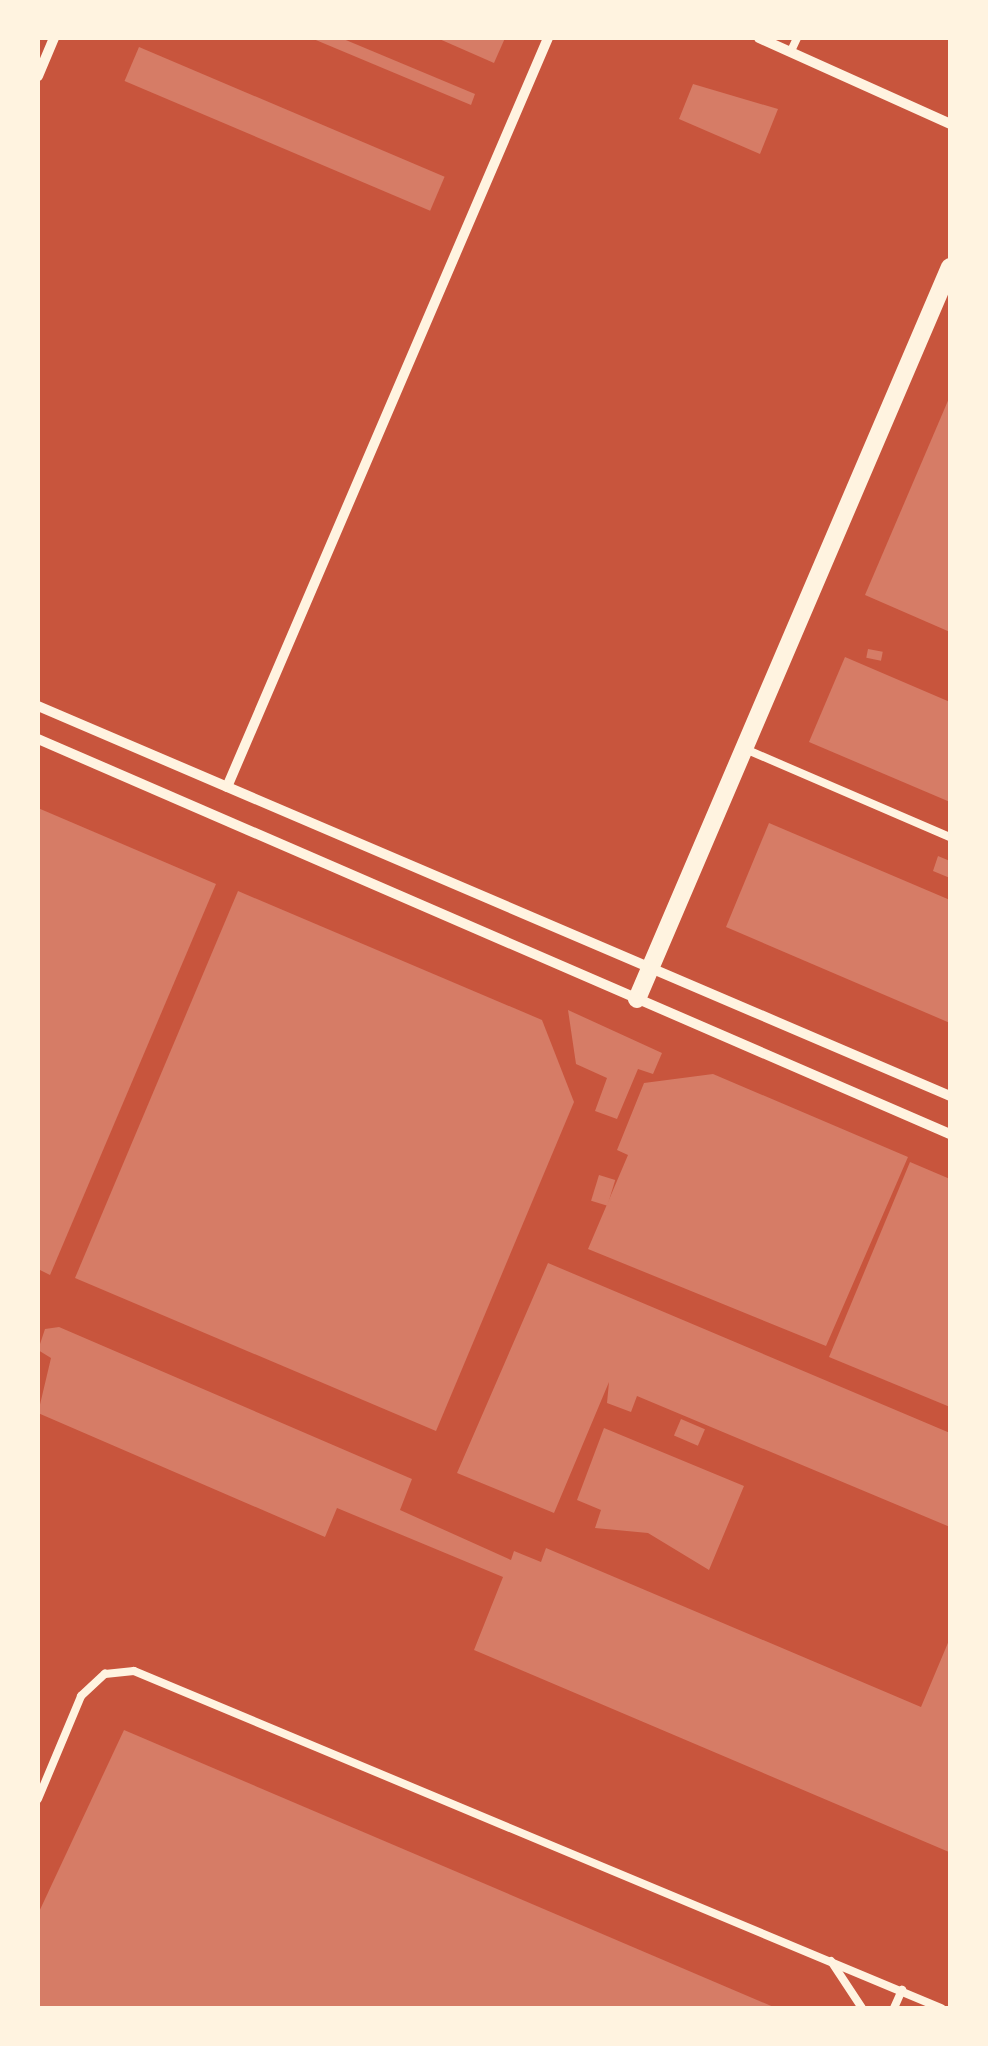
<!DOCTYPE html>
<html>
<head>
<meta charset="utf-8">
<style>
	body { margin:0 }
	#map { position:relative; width:988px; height:2046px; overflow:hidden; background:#c8553d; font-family:Manrope,sans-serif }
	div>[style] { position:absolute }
	.building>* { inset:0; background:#d67c66; transform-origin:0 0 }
	.service>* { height:8px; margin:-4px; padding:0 4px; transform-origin:4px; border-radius:4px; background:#fff3e0 }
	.minor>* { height:10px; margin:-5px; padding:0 5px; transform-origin:5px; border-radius:5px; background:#fff3e0 }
	.tertiary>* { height:18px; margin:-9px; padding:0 9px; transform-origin:9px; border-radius:9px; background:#fff3e0 }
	span { translate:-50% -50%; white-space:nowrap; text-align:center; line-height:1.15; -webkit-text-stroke:10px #fff3e0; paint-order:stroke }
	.frame { position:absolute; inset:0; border:40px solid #fff3e0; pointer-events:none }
</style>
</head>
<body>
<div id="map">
	<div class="building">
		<div style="clip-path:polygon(311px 38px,341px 38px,475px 94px,471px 105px)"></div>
		<div style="clip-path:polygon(437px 38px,505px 38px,494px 63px)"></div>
		<div style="left:139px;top:47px;width:332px;height:37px;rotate:23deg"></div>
		<div style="clip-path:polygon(693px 84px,778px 109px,760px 154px,679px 119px)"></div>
		<div style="clip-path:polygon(950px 396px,950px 632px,865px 595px)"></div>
		<div style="left:868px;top:649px;width:15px;height:9px;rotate:11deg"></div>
		<div style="clip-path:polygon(845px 657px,950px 702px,950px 802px,809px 742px)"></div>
		<div style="clip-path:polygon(38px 808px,216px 884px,50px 1275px,38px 1269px)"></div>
		<div style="clip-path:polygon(769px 823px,950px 900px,950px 1023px,726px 927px)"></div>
		<div style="clip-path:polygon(938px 856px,950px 861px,950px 878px,933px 871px)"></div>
		<div style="clip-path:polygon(238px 891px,542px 1020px,574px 1102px,436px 1431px,75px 1278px)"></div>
		<div style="clip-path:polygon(568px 1010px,662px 1053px,653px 1074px,638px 1069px,617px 1119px,595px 1111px,607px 1078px,576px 1064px)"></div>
		<div style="clip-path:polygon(713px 1074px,908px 1157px,826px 1346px,588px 1249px,628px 1155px,617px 1150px,644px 1083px)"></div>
		<div style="clip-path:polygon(910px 1162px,950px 1179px,950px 1407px,829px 1357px)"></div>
		<div style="left:599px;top:1175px;width:17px;height:27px;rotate:17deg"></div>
		<div style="clip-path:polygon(548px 1263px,950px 1433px,950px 1527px,637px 1396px,631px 1412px,607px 1403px,609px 1382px,554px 1513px,457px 1473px)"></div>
		<div style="clip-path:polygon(59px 1327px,412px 1479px,400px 1510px,511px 1560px,514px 1551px,541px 1562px,546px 1548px,921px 1707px,950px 1638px,949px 1852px,474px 1650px,503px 1577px,337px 1508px,325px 1537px,38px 1413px,51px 1358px,38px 1350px,45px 1329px)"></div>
		<div style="left:681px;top:1419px;width:26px;height:18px;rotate:23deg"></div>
		<div style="clip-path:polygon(604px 1428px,744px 1486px,709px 1570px,648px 1533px,595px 1528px,601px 1510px,577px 1500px)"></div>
		<div style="clip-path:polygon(124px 1730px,776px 2008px,38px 2008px,38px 1914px)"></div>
	</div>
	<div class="service">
		<div style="left:791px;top:51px;width:14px;rotate:-65deg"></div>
		<div style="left:743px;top:748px;width:225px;rotate:23.3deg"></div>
		<div style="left:38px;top:1799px;width:112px;rotate:-67.3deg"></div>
		<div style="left:81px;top:1696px;width:33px;rotate:-43deg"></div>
		<div style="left:105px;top:1674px;width:29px;rotate:-6deg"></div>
		<div style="left:134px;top:1671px;width:875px;rotate:22.67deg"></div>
		<div style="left:831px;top:1961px;width:56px;rotate:56.6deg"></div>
		<div style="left:894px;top:2008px;width:20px;rotate:-66deg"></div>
	</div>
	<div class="minor">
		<div style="left:759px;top:38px;width:209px;rotate:24.2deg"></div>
		<div style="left:38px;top:76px;width:41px;rotate:-67.2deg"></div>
		<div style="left:38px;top:706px;width:992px;rotate:23.15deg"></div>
		<div style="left:38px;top:739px;width:994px;rotate:23.42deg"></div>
		<div style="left:227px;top:787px;width:815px;rotate:-66.8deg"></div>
	</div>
	<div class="tertiary">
		<div style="left:637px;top:999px;width:796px;rotate:-66.85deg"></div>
	</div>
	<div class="frame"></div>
</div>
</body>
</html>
